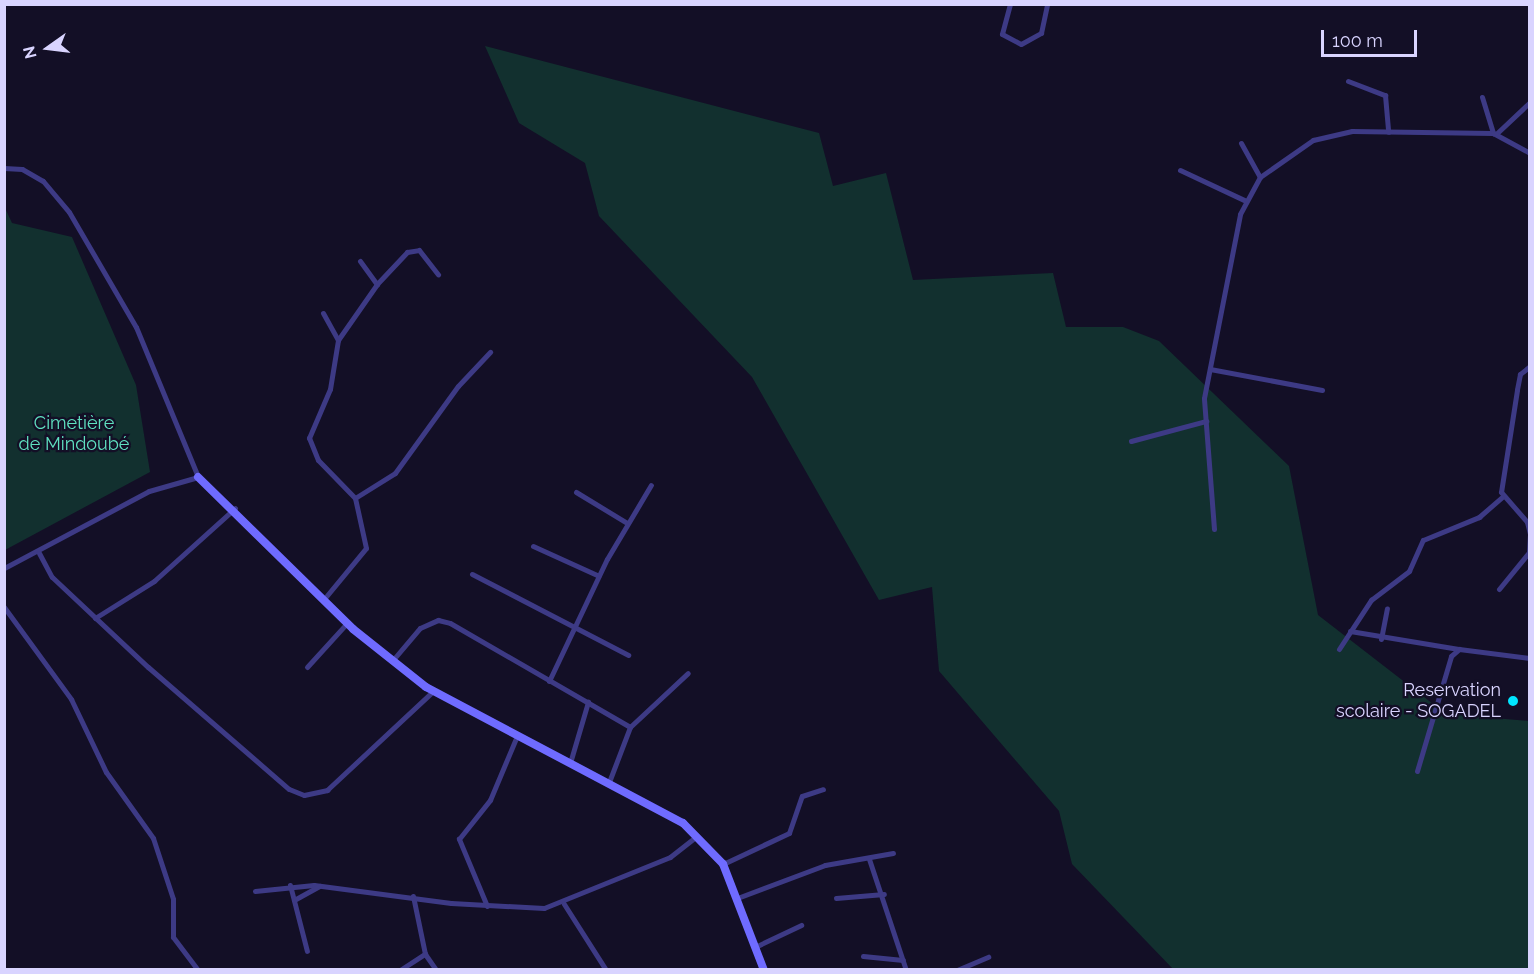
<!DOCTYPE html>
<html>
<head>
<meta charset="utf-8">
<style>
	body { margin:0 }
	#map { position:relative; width:1534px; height:974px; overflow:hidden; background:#130f26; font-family:Raleway,sans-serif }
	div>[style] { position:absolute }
	.green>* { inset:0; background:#12302f }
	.street>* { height:5px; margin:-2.5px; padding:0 2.5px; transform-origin:2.5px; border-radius:2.5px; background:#3d3a85 }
	.secondary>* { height:8px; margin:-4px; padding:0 4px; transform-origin:4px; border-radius:4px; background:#6f6bff }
	.dots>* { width:16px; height:16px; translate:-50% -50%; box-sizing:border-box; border:3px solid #130f26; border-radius:50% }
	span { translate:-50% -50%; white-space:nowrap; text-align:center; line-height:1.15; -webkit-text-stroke:4.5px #130f26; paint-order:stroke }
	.park-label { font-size:18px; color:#5fe0c0 }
	.poi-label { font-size:18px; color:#d9d4ff }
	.right { translate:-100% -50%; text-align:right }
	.frame { position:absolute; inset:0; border:6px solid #d9d4ff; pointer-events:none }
	.north { position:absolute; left:18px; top:18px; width:60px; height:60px; -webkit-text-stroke:4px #130f26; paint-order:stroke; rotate:256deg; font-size:16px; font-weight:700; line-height:24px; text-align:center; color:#d9d4ff }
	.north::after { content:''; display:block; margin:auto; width:21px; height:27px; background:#d9d4ff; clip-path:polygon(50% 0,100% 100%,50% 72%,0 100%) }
	.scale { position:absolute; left:1321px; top:30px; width:96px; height:27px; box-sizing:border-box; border:3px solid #d9d4ff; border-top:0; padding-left:8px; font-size:18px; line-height:21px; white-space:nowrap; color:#d9d4ff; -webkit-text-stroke:4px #130f26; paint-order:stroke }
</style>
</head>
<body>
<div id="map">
	<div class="green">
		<div style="clip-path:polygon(485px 46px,819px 133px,833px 186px,886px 173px,913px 280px,1053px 273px,1066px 327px,1123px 327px,1159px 341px,1289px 466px,1318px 615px,1446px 714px,1529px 721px,1529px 969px,1173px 969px,1072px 864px,1059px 811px,939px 671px,932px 587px,879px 600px,752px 377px,599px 216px,585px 163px,519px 123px)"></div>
		<div style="clip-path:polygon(5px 208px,12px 223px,72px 237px,136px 385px,150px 472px,5px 550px)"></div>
	</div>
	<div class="street">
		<div style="left:1010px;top:4px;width:31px;rotate:105deg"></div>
		<div style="left:1002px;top:34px;width:21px;rotate:28deg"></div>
		<div style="left:1021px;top:44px;width:23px;rotate:-29deg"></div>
		<div style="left:1041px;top:33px;width:30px;rotate:-78deg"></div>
		<div style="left:1348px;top:81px;width:40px;rotate:21deg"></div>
		<div style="left:1385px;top:95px;width:37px;rotate:85deg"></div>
		<div style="left:1482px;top:97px;width:38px;rotate:73deg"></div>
		<div style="left:1496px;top:134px;width:47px;rotate:-43.3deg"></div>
		<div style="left:1241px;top:143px;width:39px;rotate:61deg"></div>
		<div style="left:4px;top:168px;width:18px;rotate:3deg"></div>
		<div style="left:22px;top:169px;width:24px;rotate:30deg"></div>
		<div style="left:43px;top:181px;width:40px;rotate:50deg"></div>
		<div style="left:69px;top:212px;width:133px;rotate:59.8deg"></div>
		<div style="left:136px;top:327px;width:162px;rotate:67.5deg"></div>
		<div style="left:198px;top:477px;width:51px;rotate:164.1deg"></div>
		<div style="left:149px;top:491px;width:164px;rotate:152deg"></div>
		<div style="left:1180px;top:170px;width:71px;rotate:25.1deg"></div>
		<div style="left:360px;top:261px;width:29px;rotate:54deg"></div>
		<div style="left:323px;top:313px;width:31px;rotate:61deg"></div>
		<div style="left:1530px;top:366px;width:13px;rotate:141deg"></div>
		<div style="left:1520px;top:374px;width:16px;rotate:101deg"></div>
		<div style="left:1517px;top:390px;width:103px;rotate:98.9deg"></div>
		<div style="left:1501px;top:492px;width:40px;rotate:49deg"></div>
		<div style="left:1527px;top:522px;width:12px;rotate:76deg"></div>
		<div style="left:1210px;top:369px;width:114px;rotate:10.6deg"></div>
		<div style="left:1131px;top:441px;width:78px;rotate:-14.9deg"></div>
		<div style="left:576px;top:492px;width:60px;rotate:31.3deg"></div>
		<div style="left:355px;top:498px;width:47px;rotate:-32deg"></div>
		<div style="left:395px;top:473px;width:107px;rotate:-54.1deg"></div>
		<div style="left:458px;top:386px;width:47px;rotate:-46.7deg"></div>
		<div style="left:1214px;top:529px;width:131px;rotate:-94.4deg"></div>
		<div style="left:1204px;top:398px;width:187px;rotate:-78.9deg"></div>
		<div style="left:1240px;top:214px;width:42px;rotate:-61.6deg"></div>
		<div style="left:1260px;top:177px;width:65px;rotate:-34.9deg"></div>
		<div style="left:1313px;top:140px;width:40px;rotate:-13deg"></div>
		<div style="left:1352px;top:131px;width:141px;rotate:0.8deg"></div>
		<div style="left:1493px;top:133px;width:42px;rotate:28.4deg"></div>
		<div style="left:533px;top:546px;width:72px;rotate:24.4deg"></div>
		<div style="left:1529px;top:552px;width:17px;rotate:-87deg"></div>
		<div style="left:39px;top:553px;width:27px;rotate:62deg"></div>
		<div style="left:52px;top:577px;width:132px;rotate:43.2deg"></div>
		<div style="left:148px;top:667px;width:186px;rotate:40.9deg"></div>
		<div style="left:289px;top:789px;width:16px;rotate:22deg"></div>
		<div style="left:304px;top:795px;width:24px;rotate:-12deg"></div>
		<div style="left:327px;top:790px;width:145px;rotate:-43deg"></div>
		<div style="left:472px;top:574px;width:176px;rotate:27.4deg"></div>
		<div style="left:1499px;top:589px;width:49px;rotate:-50.8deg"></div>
		<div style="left:324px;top:599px;width:66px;rotate:-50.5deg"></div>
		<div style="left:366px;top:548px;width:51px;rotate:-102.4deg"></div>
		<div style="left:355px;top:498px;width:53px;rotate:-134.2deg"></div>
		<div style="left:318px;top:460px;width:24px;rotate:-112deg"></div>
		<div style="left:309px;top:438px;width:53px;rotate:-66.8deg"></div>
		<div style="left:330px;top:389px;width:50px;rotate:-80.7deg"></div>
		<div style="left:338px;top:340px;width:68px;rotate:-55.1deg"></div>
		<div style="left:377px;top:284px;width:44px;rotate:-46.8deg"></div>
		<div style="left:407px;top:252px;width:12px;rotate:-9deg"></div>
		<div style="left:419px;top:250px;width:31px;rotate:52deg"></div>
		<div style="left:4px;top:607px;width:114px;rotate:53.9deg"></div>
		<div style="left:71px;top:699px;width:81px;rotate:64.4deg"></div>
		<div style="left:106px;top:772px;width:81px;rotate:54.5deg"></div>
		<div style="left:153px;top:838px;width:64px;rotate:71.8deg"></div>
		<div style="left:173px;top:899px;width:38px;rotate:90deg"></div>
		<div style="left:173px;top:937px;width:41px;rotate:52.9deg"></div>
		<div style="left:95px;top:618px;width:70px;rotate:-32.1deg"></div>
		<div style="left:154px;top:581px;width:109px;rotate:-42deg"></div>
		<div style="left:1350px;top:631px;width:110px;rotate:9.4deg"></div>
		<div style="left:1381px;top:639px;width:31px;rotate:-79deg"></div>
		<div style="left:1339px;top:649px;width:59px;rotate:-56.9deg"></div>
		<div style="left:1371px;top:600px;width:48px;rotate:-37.3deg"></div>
		<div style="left:1409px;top:571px;width:34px;rotate:-66deg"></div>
		<div style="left:1423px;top:540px;width:61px;rotate:-22.3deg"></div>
		<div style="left:1479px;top:517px;width:30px;rotate:-41deg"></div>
		<div style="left:1530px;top:657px;width:25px;rotate:90deg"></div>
		<div style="left:392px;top:661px;width:43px;rotate:-49.7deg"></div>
		<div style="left:420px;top:628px;width:20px;rotate:-24deg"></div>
		<div style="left:438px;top:620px;width:12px;rotate:14deg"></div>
		<div style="left:450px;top:623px;width:208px;rotate:30deg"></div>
		<div style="left:307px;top:667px;width:59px;rotate:-47.7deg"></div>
		<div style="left:549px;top:681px;width:135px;rotate:-64.6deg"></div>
		<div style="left:607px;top:559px;width:86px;rotate:-59.3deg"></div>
		<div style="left:570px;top:763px;width:64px;rotate:-73.6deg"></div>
		<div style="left:1417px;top:771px;width:120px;rotate:-73.5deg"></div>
		<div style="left:1451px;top:656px;width:11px;rotate:-41deg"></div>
		<div style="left:1459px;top:649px;width:71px;rotate:7.3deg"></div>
		<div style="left:609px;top:782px;width:59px;rotate:-69.1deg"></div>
		<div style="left:630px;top:727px;width:79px;rotate:-43deg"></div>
		<div style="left:869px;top:859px;width:117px;rotate:71.6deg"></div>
		<div style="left:723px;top:864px;width:73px;rotate:-25.2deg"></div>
		<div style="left:789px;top:833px;width:39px;rotate:-71deg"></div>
		<div style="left:802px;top:796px;width:22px;rotate:-18deg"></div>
		<div style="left:290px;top:885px;width:68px;rotate:75.6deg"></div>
		<div style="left:255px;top:891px;width:59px;rotate:-5.8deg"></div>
		<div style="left:314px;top:885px;width:138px;rotate:7.5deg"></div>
		<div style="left:451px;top:903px;width:93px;rotate:3.1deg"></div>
		<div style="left:544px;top:908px;width:136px;rotate:-22deg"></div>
		<div style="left:670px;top:857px;width:34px;rotate:-38deg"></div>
		<div style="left:413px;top:896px;width:59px;rotate:78.3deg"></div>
		<div style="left:425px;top:954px;width:19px;rotate:55deg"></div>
		<div style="left:740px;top:897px;width:91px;rotate:-20.6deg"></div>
		<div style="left:825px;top:865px;width:69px;rotate:-10deg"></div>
		<div style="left:836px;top:898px;width:48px;rotate:-4.8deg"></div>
		<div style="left:294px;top:900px;width:29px;rotate:-29deg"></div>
		<div style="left:564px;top:904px;width:78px;rotate:57.5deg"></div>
		<div style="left:487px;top:906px;width:73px;rotate:-112.7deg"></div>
		<div style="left:459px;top:839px;width:50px;rotate:-51.5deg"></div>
		<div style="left:490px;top:800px;width:67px;rotate:-67.2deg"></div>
		<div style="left:757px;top:946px;width:49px;rotate:-25.5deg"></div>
		<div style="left:863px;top:956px;width:40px;rotate:5.7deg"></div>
		<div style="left:400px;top:970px;width:30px;rotate:-33deg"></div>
		<div style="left:957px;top:970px;width:34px;rotate:-23deg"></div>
	</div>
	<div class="secondary">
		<div style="left:198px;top:477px;width:217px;rotate:44.4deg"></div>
		<div style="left:353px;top:629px;width:93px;rotate:38.5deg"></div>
		<div style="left:426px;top:687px;width:291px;rotate:27.9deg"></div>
		<div style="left:683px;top:823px;width:57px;rotate:45.7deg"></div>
		<div style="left:723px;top:864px;width:114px;rotate:68.9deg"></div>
	</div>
	<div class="dots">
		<div style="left:1513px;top:701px;background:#00e5ff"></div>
	</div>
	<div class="park-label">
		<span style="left:74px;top:434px">Cimetière<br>de Mindoubé</span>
	</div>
	<div class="poi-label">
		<span class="right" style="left:1501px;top:701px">Reservation<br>scolaire - SOGADEL</span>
	</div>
	<div class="frame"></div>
	<div class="north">N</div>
	<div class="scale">100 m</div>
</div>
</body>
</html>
